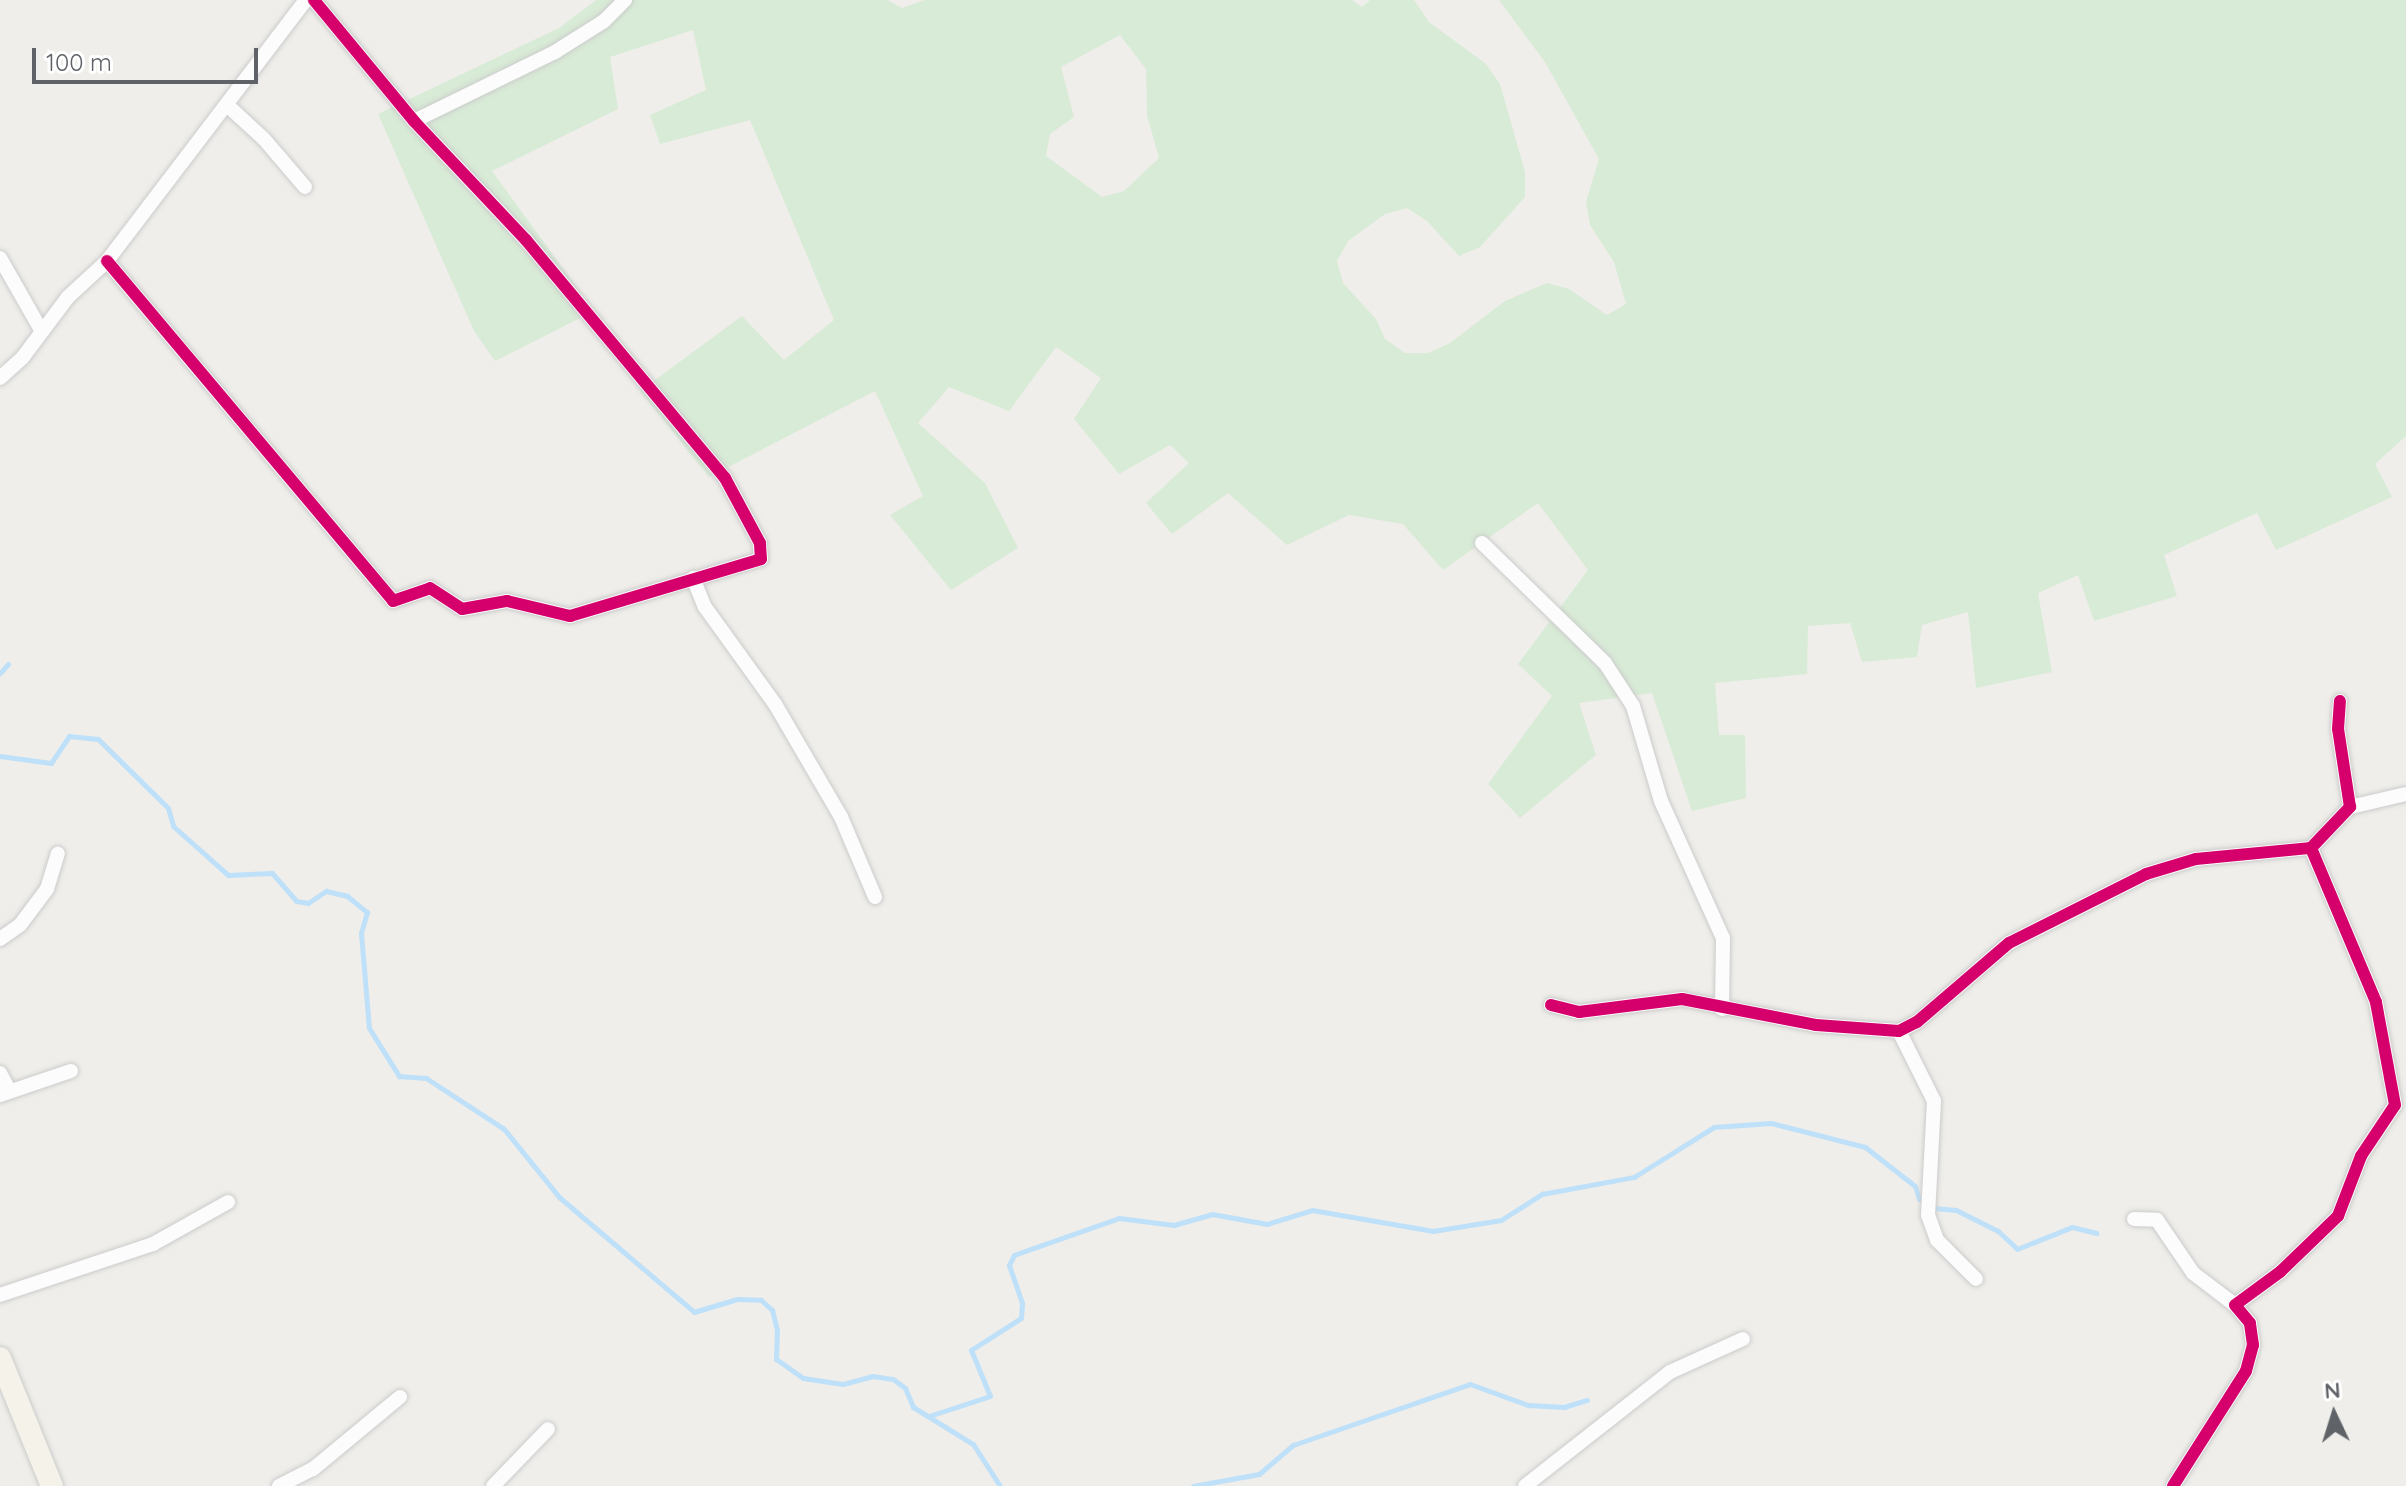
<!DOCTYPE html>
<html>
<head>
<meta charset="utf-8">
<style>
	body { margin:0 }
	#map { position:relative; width:2406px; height:1486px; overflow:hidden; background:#efeeea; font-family:Quicksand,sans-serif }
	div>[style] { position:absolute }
	.green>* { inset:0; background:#d8ebd6 }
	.stream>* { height:5px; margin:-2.5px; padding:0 2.5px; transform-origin:2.5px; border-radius:2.5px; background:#bfe0f9 }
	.roads { filter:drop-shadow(0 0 2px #cbcccc) drop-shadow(0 0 2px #cbcccc) }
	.street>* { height:14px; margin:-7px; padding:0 7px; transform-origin:7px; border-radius:7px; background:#fdfcfc }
	.primary>* { height:22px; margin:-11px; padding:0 11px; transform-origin:11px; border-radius:11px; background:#f4f2e9 }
	.cycleway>* { height:12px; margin:-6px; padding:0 6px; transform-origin:6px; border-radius:6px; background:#d6006c }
	span { translate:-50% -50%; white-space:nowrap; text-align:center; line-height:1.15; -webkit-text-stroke:7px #fff; paint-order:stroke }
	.north { position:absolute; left:2294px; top:1374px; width:80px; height:80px; -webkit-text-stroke:6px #fff; paint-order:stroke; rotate:356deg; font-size:22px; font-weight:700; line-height:32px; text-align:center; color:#5f6368 }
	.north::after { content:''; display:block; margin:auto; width:28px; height:36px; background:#5f6368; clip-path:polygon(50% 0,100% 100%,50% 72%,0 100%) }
	.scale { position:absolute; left:32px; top:48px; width:226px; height:36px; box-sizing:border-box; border:4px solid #5f6368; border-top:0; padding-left:10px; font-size:24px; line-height:28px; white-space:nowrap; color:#5f6368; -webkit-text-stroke:6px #fff; paint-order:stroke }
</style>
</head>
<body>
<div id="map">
	<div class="green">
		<div style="clip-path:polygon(evenodd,596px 0,887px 0,902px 8px,925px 0,1352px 0,1362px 7px,1370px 0,1414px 0,1429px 22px,1486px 64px,1500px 84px,1525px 172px,1525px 197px,1480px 247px,1459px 256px,1427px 221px,1407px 208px,1385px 214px,1348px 241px,1337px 261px,1343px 283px,1376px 319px,1385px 339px,1405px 353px,1428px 353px,1450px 343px,1505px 301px,1547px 283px,1569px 289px,1607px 315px,1626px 304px,1614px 262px,1590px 225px,1586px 202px,1599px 159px,1545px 62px,1499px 0,2406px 0,2406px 436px,2375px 464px,2392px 497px,2276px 550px,2257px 513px,2164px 555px,2177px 596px,2094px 621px,2078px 575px,2038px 593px,2052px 672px,1976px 688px,1968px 612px,1922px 625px,1917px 657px,1862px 662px,1850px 623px,1808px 626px,1807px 674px,1715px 683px,1719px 735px,1745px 735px,1746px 798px,1692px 811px,1652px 693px,1579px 703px,1596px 755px,1520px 818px,1488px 784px,1552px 696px,1518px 664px,1588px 570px,1538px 503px,1443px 570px,1403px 524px,1349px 515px,1287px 545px,1228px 493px,1172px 534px,1146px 503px,1189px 463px,1170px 445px,1119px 474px,1074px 419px,1101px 378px,1056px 347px,1009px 411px,949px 387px,918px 423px,985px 483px,1018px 548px,951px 590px,890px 515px,923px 496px,875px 391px,709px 477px,640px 391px,742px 316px,784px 360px,834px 320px,750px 120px,660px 144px,650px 115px,706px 90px,693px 30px,610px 57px,618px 109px,492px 171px,594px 311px,495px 361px,474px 331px,378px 114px,559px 28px,596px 0,1120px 35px,1146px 69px,1147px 115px,1159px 158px,1124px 191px,1102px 197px,1046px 156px,1050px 134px,1074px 117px,1061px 67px,1120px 35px)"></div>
	</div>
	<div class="stream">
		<div style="left:0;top:673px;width:12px;rotate:-48deg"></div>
		<div style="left:0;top:756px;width:51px;rotate:7.8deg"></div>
		<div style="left:51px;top:763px;width:32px;rotate:-56deg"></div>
		<div style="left:69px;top:736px;width:29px;rotate:6deg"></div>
		<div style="left:98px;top:739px;width:98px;rotate:44.6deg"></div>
		<div style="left:168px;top:808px;width:19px;rotate:74deg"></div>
		<div style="left:173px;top:826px;width:74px;rotate:41.7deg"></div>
		<div style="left:228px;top:875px;width:44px;rotate:-2.6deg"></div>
		<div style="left:272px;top:873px;width:37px;rotate:49deg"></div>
		<div style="left:296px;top:901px;width:12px;rotate:9deg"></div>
		<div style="left:308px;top:903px;width:22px;rotate:-34deg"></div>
		<div style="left:326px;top:891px;width:22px;rotate:13deg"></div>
		<div style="left:347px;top:896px;width:26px;rotate:39deg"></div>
		<div style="left:367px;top:912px;width:22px;rotate:106deg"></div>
		<div style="left:361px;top:933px;width:95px;rotate:85.2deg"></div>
		<div style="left:369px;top:1028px;width:57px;rotate:58deg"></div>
		<div style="left:399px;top:1076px;width:27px;rotate:4deg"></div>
		<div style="left:426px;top:1078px;width:93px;rotate:33.2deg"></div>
		<div style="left:504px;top:1129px;width:87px;rotate:51deg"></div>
		<div style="left:559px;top:1197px;width:177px;rotate:40.4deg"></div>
		<div style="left:694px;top:1312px;width:45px;rotate:-16.8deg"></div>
		<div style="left:737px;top:1299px;width:24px;rotate:2deg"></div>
		<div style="left:761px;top:1300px;width:15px;rotate:42deg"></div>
		<div style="left:772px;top:1310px;width:21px;rotate:76deg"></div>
		<div style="left:777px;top:1330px;width:29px;rotate:92deg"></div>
		<div style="left:776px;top:1359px;width:33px;rotate:35deg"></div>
		<div style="left:803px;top:1378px;width:40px;rotate:8.5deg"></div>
		<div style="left:843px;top:1384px;width:31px;rotate:-15deg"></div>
		<div style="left:873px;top:1376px;width:20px;rotate:9deg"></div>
		<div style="left:893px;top:1379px;width:15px;rotate:37deg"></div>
		<div style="left:905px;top:1388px;width:21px;rotate:67deg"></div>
		<div style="left:913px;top:1407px;width:70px;rotate:31.7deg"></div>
		<div style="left:973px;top:1444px;width:50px;rotate:57.3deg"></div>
		<div style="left:1933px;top:1208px;width:23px;rotate:5deg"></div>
		<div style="left:1956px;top:1210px;width:47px;rotate:26.6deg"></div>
		<div style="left:1998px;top:1231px;width:26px;rotate:43deg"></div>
		<div style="left:2017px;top:1249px;width:59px;rotate:-21.8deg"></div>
		<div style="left:2072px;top:1227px;width:25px;rotate:14deg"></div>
		<div style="left:929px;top:1416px;width:64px;rotate:-18.2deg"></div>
		<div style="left:990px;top:1396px;width:50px;rotate:-112.4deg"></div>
		<div style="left:971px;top:1350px;width:59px;rotate:-32.6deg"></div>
		<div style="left:1021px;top:1318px;width:15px;rotate:-86deg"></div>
		<div style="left:1022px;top:1303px;width:40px;rotate:-108.9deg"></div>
		<div style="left:1009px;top:1265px;width:11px;rotate:-63deg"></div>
		<div style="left:1014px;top:1255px;width:111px;rotate:-19.4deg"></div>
		<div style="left:1119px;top:1218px;width:55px;rotate:7.3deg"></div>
		<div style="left:1174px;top:1225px;width:40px;rotate:-16deg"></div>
		<div style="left:1212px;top:1214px;width:56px;rotate:10.3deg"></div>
		<div style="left:1267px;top:1224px;width:47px;rotate:-17.3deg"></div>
		<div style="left:1312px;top:1210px;width:123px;rotate:9.8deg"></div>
		<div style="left:1433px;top:1231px;width:69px;rotate:-9.2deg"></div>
		<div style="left:1501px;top:1220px;width:49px;rotate:-32.4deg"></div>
		<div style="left:1542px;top:1194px;width:94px;rotate:-10.5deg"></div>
		<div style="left:1634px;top:1177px;width:94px;rotate:-32deg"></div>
		<div style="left:1714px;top:1127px;width:57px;rotate:-4deg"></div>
		<div style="left:1771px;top:1123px;width:97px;rotate:14.3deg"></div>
		<div style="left:1865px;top:1147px;width:63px;rotate:38deg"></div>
		<div style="left:1915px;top:1186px;width:14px;rotate:73deg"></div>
		<div style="left:1193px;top:1486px;width:67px;rotate:-10.3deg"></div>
		<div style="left:1259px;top:1474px;width:45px;rotate:-40.5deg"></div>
		<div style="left:1293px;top:1445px;width:187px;rotate:-19deg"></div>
		<div style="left:1470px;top:1384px;width:62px;rotate:19.9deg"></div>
		<div style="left:1528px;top:1405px;width:36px;rotate:3deg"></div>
		<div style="left:1564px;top:1407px;width:24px;rotate:-17deg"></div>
	</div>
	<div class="roads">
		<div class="street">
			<div style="left:227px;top:105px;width:50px;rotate:42.6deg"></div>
			<div style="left:264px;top:139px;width:63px;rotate:49.5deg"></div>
			<div style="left:414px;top:121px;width:157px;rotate:-26.1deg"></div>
			<div style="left:555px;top:52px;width:58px;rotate:-32.3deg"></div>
			<div style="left:604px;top:21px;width:30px;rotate:-45deg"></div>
			<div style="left:0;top:258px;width:83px;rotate:60.3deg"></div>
			<div style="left:107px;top:261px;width:444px;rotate:49.9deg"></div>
			<div style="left:393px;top:601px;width:39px;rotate:-19deg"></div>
			<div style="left:430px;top:588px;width:38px;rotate:33deg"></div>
			<div style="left:462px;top:609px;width:46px;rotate:-10.1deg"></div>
			<div style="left:507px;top:601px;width:65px;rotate:13.4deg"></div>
			<div style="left:570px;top:616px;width:199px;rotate:-16.6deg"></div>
			<div style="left:761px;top:559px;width:16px;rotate:-94deg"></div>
			<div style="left:760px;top:543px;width:74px;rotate:-118.3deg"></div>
			<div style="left:725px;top:478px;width:310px;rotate:-129.9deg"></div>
			<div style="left:526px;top:240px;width:163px;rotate:-133.3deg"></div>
			<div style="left:414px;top:121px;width:157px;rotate:-129.6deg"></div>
			<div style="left:0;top:378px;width:31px;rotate:-42deg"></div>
			<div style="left:23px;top:357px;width:75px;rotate:-53.1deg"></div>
			<div style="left:68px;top:297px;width:53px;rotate:-42.7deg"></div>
			<div style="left:107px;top:261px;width:328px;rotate:-52.7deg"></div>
			<div style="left:1482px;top:543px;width:172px;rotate:44.3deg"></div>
			<div style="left:1605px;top:663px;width:51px;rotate:56.9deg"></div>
			<div style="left:1633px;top:706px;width:99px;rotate:73.6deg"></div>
			<div style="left:1661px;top:801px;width:150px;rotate:65.7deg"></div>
			<div style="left:1723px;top:938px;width:71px;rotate:90.8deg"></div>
			<div style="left:693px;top:578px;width:31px;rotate:68deg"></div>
			<div style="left:705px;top:607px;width:120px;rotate:54.2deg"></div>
			<div style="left:775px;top:704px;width:131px;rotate:59.7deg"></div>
			<div style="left:841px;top:817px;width:87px;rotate:67deg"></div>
			<div style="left:2350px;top:807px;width:57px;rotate:-13.1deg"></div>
			<div style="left:0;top:939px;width:24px;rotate:-35deg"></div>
			<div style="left:20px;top:925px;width:45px;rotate:-53.1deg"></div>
			<div style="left:47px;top:889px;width:37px;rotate:-73deg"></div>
			<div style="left:1551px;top:1005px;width:29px;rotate:14deg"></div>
			<div style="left:1579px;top:1012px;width:104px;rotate:-7.2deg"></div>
			<div style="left:1682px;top:999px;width:136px;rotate:11deg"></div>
			<div style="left:1816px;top:1025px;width:83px;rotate:4.1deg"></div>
			<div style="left:1899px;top:1031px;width:20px;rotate:-27deg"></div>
			<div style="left:1917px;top:1022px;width:121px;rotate:-40.7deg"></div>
			<div style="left:2009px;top:943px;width:153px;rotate:-26.7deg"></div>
			<div style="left:2146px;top:874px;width:52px;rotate:-16.7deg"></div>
			<div style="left:2196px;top:859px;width:116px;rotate:-5.5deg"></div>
			<div style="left:2311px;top:848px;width:57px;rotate:-46.4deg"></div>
			<div style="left:2350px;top:807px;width:79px;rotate:-98.7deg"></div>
			<div style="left:2338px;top:729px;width:28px;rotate:-86deg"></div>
			<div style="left:1899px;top:1031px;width:78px;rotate:63.4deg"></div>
			<div style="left:1934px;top:1101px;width:114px;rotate:93deg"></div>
			<div style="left:1928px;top:1215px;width:27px;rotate:70deg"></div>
			<div style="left:1937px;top:1240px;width:55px;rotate:45deg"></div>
			<div style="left:0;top:1073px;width:19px;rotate:62deg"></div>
			<div style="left:0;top:1095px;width:75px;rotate:-18.7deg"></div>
			<div style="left:2134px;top:1219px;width:23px;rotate:2deg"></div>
			<div style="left:2157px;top:1220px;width:64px;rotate:55.8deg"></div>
			<div style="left:2193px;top:1273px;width:53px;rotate:37.3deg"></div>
			<div style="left:0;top:1295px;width:161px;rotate:-18.4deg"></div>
			<div style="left:153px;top:1244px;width:86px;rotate:-29.2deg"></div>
			<div style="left:279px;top:1486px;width:38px;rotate:-27deg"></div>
			<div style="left:313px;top:1469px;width:113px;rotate:-39.6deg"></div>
			<div style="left:493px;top:1486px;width:79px;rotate:-46deg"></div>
			<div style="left:1525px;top:1486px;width:184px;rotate:-38.2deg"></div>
			<div style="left:1670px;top:1372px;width:80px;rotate:-24.3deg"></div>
			<div style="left:2173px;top:1486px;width:136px;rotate:-57.6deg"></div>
			<div style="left:2246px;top:1371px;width:27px;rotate:-75deg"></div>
			<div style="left:2253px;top:1345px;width:22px;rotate:-98deg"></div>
			<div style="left:2250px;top:1323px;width:23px;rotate:-130deg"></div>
			<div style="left:2235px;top:1305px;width:56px;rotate:-36.3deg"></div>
			<div style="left:2280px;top:1272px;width:81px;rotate:-44deg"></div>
			<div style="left:2338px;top:1216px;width:64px;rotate:-69deg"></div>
			<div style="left:2361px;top:1156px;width:61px;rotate:-56.3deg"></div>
			<div style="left:2395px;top:1105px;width:105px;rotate:-100.5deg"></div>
			<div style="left:2376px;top:1002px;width:167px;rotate:-112.9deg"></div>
		</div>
		<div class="primary">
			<div style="left:0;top:1358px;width:138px;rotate:67.9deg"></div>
		</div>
	</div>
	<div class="cycleway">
		<div style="left:107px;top:261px;width:444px;rotate:49.9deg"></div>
		<div style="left:393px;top:601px;width:39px;rotate:-19deg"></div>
		<div style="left:430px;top:588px;width:38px;rotate:33deg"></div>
		<div style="left:462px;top:609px;width:46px;rotate:-10.1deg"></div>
		<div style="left:507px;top:601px;width:65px;rotate:13.4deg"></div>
		<div style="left:570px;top:616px;width:199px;rotate:-16.6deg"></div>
		<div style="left:761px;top:559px;width:16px;rotate:-94deg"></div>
		<div style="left:760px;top:543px;width:74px;rotate:-118.3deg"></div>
		<div style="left:725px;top:478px;width:310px;rotate:-129.9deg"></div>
		<div style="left:526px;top:240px;width:163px;rotate:-133.3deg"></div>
		<div style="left:414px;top:121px;width:157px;rotate:-129.6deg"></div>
		<div style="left:1551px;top:1005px;width:29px;rotate:14deg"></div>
		<div style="left:1579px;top:1012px;width:104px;rotate:-7.2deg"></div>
		<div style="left:1682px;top:999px;width:136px;rotate:11deg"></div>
		<div style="left:1816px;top:1025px;width:83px;rotate:4.1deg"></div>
		<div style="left:1899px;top:1031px;width:20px;rotate:-27deg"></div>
		<div style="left:1917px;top:1022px;width:121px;rotate:-40.7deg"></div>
		<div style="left:2009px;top:943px;width:153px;rotate:-26.7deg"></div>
		<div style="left:2146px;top:874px;width:52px;rotate:-16.7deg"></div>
		<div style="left:2196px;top:859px;width:116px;rotate:-5.5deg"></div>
		<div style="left:2311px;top:848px;width:57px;rotate:-46.4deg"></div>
		<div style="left:2350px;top:807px;width:79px;rotate:-98.7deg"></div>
		<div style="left:2338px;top:729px;width:28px;rotate:-86deg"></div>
		<div style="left:2173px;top:1486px;width:136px;rotate:-57.6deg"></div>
		<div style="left:2246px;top:1371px;width:27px;rotate:-75deg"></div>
		<div style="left:2253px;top:1345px;width:22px;rotate:-98deg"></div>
		<div style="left:2250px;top:1323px;width:23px;rotate:-130deg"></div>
		<div style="left:2235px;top:1305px;width:56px;rotate:-36.3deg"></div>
		<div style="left:2280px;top:1272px;width:81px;rotate:-44deg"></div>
		<div style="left:2338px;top:1216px;width:64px;rotate:-69deg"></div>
		<div style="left:2361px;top:1156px;width:61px;rotate:-56.3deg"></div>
		<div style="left:2395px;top:1105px;width:105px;rotate:-100.5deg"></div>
		<div style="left:2376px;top:1002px;width:167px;rotate:-112.9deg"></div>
	</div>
	<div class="north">N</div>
	<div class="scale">100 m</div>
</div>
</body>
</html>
